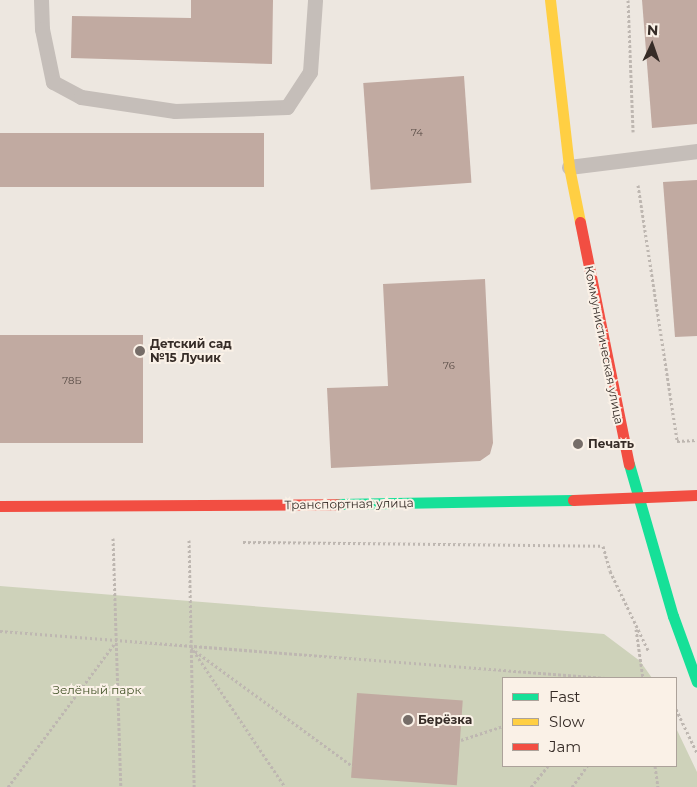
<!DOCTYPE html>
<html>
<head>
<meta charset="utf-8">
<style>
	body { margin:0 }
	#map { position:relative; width:697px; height:787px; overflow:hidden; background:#ede7e0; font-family:Montserrat,sans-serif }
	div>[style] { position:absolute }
	.green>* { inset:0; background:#ced2ba }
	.building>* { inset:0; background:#c1aaa1; transform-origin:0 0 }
	.path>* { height:3px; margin-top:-1.5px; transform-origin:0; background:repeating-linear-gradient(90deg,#beb7b1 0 2.5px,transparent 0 5px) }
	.lane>* { height:15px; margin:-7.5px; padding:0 7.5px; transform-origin:7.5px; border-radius:7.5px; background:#c5beb9 }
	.fast>* { height:11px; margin:-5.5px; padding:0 5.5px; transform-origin:5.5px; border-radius:5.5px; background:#16e098 }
	.slow>* { height:11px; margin:-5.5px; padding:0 5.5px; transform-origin:5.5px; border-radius:5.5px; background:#ffcf43 }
	.jam>* { height:11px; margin:-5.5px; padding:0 5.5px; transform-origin:5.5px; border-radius:5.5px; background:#f24e42 }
	.dots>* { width:14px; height:14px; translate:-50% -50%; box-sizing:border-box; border:2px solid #faf1e7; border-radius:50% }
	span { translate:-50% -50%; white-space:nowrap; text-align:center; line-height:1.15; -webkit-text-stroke:4px #faf1e7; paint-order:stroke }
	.number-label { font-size:10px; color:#594c46 }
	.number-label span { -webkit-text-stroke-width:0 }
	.poi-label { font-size:12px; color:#362c27; font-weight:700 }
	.left { translate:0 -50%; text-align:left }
	.street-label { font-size:12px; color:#362c27 }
	.park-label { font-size:12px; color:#46552b }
	.legend { position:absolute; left:502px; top:677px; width:175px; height:90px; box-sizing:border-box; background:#faf1e7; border:1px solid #aca29a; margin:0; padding:6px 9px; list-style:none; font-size:15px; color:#362c27 }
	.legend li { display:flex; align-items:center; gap:10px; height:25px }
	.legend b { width:25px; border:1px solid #aca29a }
	.north { position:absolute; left:627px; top:20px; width:50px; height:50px; -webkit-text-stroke:4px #faf1e7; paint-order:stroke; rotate:3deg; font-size:14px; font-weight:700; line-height:20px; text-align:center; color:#362c27 }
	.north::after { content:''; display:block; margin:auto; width:18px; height:22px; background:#362c27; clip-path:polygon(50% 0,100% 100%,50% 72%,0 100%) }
</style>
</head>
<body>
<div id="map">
	<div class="green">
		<div style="clip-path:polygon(0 586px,604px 634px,640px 661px,652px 678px,503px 678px,503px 766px,676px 766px,676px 728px,697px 772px,697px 787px,0 787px)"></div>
	</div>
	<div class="building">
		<div style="clip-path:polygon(191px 0,273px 0,272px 64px,71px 58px,72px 16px,191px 18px)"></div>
		<div style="clip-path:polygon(642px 0,697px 0,697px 124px,652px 128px)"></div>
		<div style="left:464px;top:76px;width:107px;height:101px;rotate:86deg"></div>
		<div style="left:264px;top:133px;width:54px;height:264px;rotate:90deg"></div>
		<div style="clip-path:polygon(697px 180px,697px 336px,675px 337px,663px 182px)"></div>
		<div style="clip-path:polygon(485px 279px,493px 443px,490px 454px,480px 461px,331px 468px,327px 388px,388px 386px,383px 284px)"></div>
		<div style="left:0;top:335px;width:143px;height:108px"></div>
		<div style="left:357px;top:693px;width:106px;height:85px;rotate:4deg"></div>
	</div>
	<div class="path">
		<div style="left:628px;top:0;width:132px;rotate:87.8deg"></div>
		<div style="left:638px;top:185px;width:259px;rotate:81.3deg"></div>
		<div style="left:677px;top:441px;width:20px;rotate:-3deg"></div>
		<div style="left:113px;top:538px;width:249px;rotate:88.2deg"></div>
		<div style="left:189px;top:540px;width:247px;rotate:88.8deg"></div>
		<div style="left:243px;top:542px;width:360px;rotate:0.6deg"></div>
		<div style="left:603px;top:546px;width:26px;rotate:74deg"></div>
		<div style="left:610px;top:571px;width:88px;rotate:64.3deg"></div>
		<div style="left:636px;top:629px;width:49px;rotate:81.9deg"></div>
		<div style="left:0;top:631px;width:607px;rotate:4.44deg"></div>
		<div style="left:191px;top:648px;width:200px;rotate:36.2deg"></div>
		<div style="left:193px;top:650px;width:165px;rotate:56.1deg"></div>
		<div style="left:676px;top:709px;width:49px;rotate:64.5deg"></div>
		<div style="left:461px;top:740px;width:44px;rotate:-18.4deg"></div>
		<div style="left:655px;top:766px;width:21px;rotate:82deg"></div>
		<div style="left:8px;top:787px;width:179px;rotate:-53.4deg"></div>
		<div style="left:531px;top:787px;width:27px;rotate:-51deg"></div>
		<div style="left:572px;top:787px;width:26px;rotate:-54deg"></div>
	</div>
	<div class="lane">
		<div style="left:41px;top:0;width:29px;rotate:88deg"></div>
		<div style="left:42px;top:29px;width:54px;rotate:78.3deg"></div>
		<div style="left:53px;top:82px;width:32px;rotate:28deg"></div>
		<div style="left:81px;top:97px;width:95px;rotate:8.5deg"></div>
		<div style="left:175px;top:111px;width:112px;rotate:-2deg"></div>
		<div style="left:287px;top:107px;width:42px;rotate:-56.7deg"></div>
		<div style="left:310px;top:72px;width:72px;rotate:-86deg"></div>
		<div style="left:569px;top:167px;width:129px;rotate:-7.1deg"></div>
	</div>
	<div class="fast">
		<div style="left:629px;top:464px;width:158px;rotate:73.9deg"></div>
		<div style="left:673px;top:616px;width:70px;rotate:70deg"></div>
		<div style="left:338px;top:504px;width:235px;rotate:-1deg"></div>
	</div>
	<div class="slow">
		<div style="left:550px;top:0;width:168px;rotate:83.5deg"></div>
		<div style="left:569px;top:167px;width:56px;rotate:78.7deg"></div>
	</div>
	<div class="jam">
		<div style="left:580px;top:222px;width:247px;rotate:78.6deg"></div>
		<div style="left:573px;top:500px;width:124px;rotate:-2.3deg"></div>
		<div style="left:0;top:506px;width:338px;rotate:-0.3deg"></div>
	</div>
	<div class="dots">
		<div style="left:140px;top:351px;background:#766d68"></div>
		<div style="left:578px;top:444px;background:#766d68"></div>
		<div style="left:408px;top:720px;background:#766d68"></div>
	</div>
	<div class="number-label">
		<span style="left:417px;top:133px">74</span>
		<span style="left:449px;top:366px">76</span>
		<span style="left:72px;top:381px">78Б</span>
	</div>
	<div class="poi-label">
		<span class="left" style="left:150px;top:351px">Детский сад<br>№15 Лучик</span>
		<span class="left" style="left:588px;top:444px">Печать</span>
		<span class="left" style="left:418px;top:720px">Берёзка</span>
	</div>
	<div class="street-label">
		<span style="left:604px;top:345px;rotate:79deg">Коммунистическая улица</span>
		<span style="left:349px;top:504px;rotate:-1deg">Транспортная улица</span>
	</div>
	<div class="park-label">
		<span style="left:97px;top:690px">Зелёный парк</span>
	</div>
	<ul class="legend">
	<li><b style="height:6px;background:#16e098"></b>Fast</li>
	<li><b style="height:6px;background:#ffcf43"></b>Slow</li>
	<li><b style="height:6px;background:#f24e42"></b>Jam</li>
	</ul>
	<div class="north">N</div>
</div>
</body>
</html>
